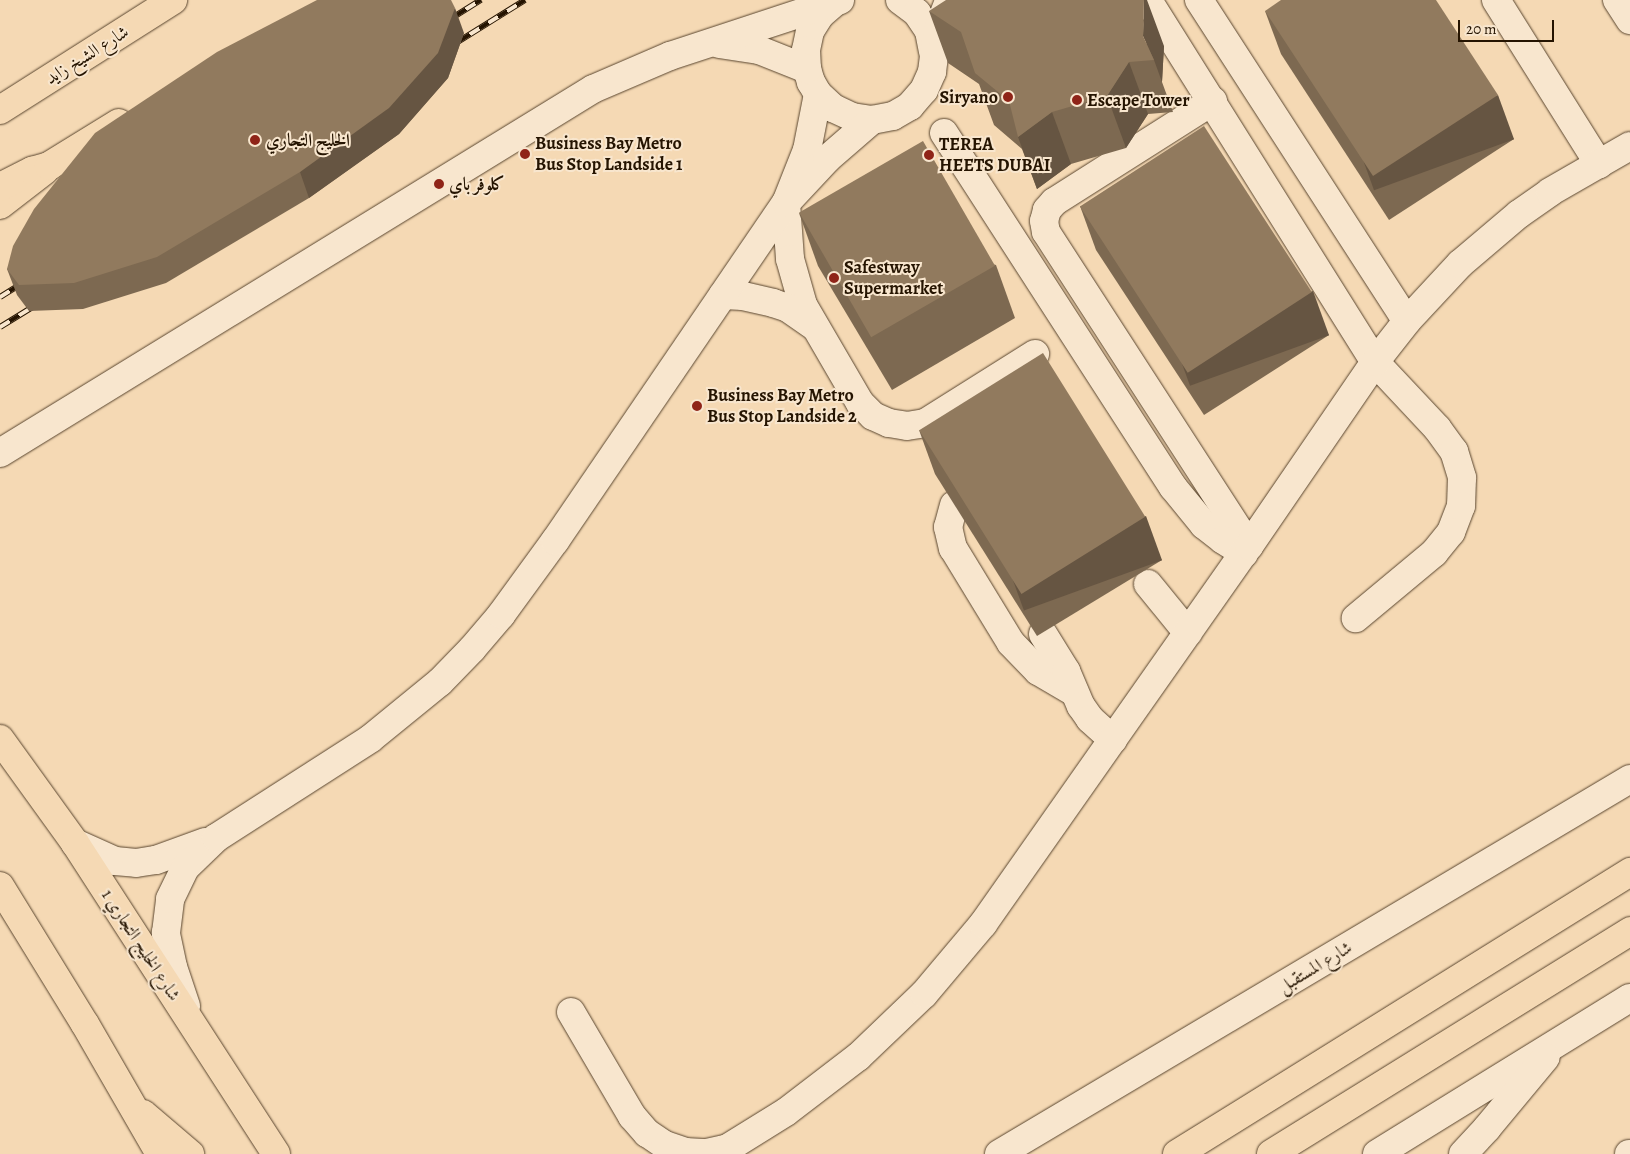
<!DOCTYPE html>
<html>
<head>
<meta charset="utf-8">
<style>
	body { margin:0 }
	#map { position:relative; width:1630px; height:1154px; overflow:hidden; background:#f5d9b4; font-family:Alegreya,Amiri,serif }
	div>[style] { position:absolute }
	.roads { filter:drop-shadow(0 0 1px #59452e) drop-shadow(0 0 1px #59452e) }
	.minor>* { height:28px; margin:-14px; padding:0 14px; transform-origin:14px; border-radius:14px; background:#f8e6ce }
	.major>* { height:28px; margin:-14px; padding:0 14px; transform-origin:14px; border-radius:14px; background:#f5d9b4 }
	.highway>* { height:28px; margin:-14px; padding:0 14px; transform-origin:14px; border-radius:14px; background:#f5d9b4 }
	.rail>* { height:5.5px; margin-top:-2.75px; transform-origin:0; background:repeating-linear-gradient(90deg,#f8e6ce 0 11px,#251401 0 22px); box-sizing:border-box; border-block:1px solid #251401 }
	.wall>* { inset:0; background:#7d6951 }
	.shaded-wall>* { inset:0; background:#665542; transform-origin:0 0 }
	.building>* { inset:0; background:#917a5e; transform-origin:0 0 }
	.dots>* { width:14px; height:14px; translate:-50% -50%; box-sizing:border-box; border:2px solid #f8e6ce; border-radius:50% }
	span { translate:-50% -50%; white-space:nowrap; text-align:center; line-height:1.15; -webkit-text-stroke:4px #f8e6ce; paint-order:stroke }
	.street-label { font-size:18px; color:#251401 }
	.poi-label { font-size:18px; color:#251401; font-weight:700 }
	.right { translate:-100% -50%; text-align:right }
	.left { translate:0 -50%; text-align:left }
	.scale { position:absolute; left:1458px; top:20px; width:96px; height:22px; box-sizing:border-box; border:2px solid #251401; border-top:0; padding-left:6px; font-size:15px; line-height:18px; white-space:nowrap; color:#251401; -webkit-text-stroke:4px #f8e6ce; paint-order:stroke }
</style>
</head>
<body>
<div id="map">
	<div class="roads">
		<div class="minor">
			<div style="left:900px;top:0;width:21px;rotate:37deg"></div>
			<div style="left:917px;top:13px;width:22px;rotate:56deg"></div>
			<div style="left:929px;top:31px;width:21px;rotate:79deg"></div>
			<div style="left:1199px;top:0;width:382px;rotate:57.1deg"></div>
			<div style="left:1496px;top:0;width:194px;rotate:57.9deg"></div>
			<div style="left:1617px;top:0;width:24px;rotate:57deg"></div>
			<div style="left:1149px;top:2px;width:425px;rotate:57.9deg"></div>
			<div style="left:1375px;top:362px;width:91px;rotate:46.8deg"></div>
			<div style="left:1437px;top:428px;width:29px;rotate:54deg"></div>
			<div style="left:1454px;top:451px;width:28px;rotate:73deg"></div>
			<div style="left:1462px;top:478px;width:28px;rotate:92deg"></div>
			<div style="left:1461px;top:506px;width:28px;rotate:111deg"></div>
			<div style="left:1451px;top:532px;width:27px;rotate:129deg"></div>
			<div style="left:1434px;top:553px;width:102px;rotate:140.2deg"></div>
			<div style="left:834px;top:3px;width:18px;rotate:139deg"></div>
			<div style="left:820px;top:15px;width:19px;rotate:122deg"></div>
			<div style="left:810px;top:31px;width:19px;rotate:102deg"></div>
			<div style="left:806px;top:50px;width:19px;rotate:87deg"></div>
			<div style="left:807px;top:69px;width:14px;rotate:73deg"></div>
			<div style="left:811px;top:82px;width:14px;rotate:60deg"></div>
			<div style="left:818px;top:94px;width:21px;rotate:43deg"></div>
			<div style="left:833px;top:108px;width:21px;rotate:25deg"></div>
			<div style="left:852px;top:117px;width:20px;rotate:9deg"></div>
			<div style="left:872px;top:120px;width:21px;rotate:-11deg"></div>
			<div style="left:893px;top:116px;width:20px;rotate:-30deg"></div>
			<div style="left:910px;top:106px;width:21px;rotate:-49deg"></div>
			<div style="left:924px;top:90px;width:20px;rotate:-66deg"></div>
			<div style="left:932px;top:72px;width:40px;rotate:-82.9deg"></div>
			<div style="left:937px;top:32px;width:34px;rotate:-69deg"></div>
			<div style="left:719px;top:44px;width:40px;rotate:8.5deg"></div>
			<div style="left:759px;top:50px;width:52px;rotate:21.6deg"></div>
			<div style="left:818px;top:94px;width:57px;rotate:101.1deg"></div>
			<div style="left:807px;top:150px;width:57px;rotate:111.6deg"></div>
			<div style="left:786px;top:203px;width:56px;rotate:85.9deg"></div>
			<div style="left:790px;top:259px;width:48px;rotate:74.2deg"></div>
			<div style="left:803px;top:305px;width:113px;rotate:59.8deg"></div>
			<div style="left:860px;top:403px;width:18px;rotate:45deg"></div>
			<div style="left:873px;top:416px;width:17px;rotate:24deg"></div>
			<div style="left:889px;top:423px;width:18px;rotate:9deg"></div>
			<div style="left:907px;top:426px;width:18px;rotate:-9deg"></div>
			<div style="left:925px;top:423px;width:130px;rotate:-32.1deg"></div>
			<div style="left:1213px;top:101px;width:188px;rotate:147.6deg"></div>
			<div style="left:1054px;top:202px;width:11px;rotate:131deg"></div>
			<div style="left:1047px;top:210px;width:11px;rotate:105deg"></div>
			<div style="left:1044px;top:221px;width:11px;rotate:80deg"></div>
			<div style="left:1046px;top:232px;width:374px;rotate:57.1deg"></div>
			<div style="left:944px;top:133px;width:422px;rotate:57.1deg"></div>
			<div style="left:1173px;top:487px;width:49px;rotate:50.8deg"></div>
			<div style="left:1204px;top:525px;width:24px;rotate:38deg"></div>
			<div style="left:1223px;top:540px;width:25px;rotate:32deg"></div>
			<div style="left:723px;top:295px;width:20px;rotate:3deg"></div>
			<div style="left:743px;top:296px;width:31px;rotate:13deg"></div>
			<div style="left:773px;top:303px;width:16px;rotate:18deg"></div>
			<div style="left:788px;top:308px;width:32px;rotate:35deg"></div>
			<div style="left:0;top:453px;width:696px;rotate:-31.54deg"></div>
			<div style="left:593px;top:89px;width:84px;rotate:-23.2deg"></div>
			<div style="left:670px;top:56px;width:179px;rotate:-18.2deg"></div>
			<div style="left:954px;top:505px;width:23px;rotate:105deg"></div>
			<div style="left:948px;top:527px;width:22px;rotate:77deg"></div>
			<div style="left:953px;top:548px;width:111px;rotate:58.6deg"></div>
			<div style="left:1011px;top:643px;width:39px;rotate:46deg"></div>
			<div style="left:1038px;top:671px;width:42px;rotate:30.3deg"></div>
			<div style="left:1148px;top:584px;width:63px;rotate:50.8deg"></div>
			<div style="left:1043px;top:634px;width:44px;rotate:58.1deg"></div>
			<div style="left:1066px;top:671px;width:38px;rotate:67deg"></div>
			<div style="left:1081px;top:706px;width:16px;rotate:55deg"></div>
			<div style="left:1090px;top:719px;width:31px;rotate:42deg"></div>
			<div style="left:75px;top:843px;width:44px;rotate:24.2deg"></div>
			<div style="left:115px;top:861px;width:21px;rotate:5deg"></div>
			<div style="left:136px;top:863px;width:20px;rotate:-9deg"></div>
			<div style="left:156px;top:860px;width:52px;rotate:-20.2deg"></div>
			<div style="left:186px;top:1006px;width:41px;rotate:-108.4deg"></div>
			<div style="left:173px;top:967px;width:35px;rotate:-102deg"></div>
			<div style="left:166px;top:933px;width:34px;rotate:-83deg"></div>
			<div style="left:170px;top:899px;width:34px;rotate:-64deg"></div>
			<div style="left:185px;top:868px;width:43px;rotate:-44.1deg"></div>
			<div style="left:216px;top:838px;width:183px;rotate:-32.7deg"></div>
			<div style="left:370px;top:739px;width:90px;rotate:-39.2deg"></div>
			<div style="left:440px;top:682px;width:46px;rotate:-45.9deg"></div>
			<div style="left:472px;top:649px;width:45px;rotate:-49.5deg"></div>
			<div style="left:501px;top:615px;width:92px;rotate:-53.9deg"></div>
			<div style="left:555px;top:541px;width:409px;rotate:-55.7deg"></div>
			<div style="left:786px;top:203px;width:60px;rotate:-47deg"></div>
			<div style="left:827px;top:159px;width:60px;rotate:-40.9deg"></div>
			<div style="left:571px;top:1012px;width:121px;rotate:59.6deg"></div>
			<div style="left:632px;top:1116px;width:23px;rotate:49deg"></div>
			<div style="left:647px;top:1133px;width:22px;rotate:34deg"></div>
			<div style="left:665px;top:1145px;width:21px;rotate:19deg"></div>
			<div style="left:685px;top:1152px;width:22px;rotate:3deg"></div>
			<div style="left:707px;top:1153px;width:22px;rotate:-13deg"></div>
			<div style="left:728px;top:1148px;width:68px;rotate:-31.8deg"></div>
			<div style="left:786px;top:1112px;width:91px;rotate:-37.4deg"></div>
			<div style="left:858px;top:1057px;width:91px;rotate:-43.7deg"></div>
			<div style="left:924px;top:994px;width:92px;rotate:-49.9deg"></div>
			<div style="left:983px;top:924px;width:462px;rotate:-54.9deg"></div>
			<div style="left:1249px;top:546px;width:223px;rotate:-55.6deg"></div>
			<div style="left:1375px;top:362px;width:52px;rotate:-52deg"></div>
			<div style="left:1407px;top:321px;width:78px;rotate:-47.1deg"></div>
			<div style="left:1460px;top:264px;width:77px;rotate:-40.3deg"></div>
			<div style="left:1519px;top:214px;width:38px;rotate:-35deg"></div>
			<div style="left:1550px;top:192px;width:92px;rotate:-29.9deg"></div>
			<div style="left:999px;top:1154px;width:734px;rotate:-30.72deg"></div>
			<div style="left:1377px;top:1154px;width:297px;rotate:-31.7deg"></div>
			<div style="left:1463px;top:1154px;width:35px;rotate:-47deg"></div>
			<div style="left:1487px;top:1128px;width:92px;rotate:-50.3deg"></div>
			<div style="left:1629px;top:1154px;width:1px"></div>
		</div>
		<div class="major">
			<div style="left:0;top:205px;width:56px;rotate:-37.7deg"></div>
			<div style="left:0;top:739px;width:128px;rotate:54.2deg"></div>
			<div style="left:75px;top:843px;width:370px;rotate:57.1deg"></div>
			<div style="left:0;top:886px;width:162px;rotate:58.4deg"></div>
			<div style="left:85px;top:1024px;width:150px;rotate:60deg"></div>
			<div style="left:143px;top:1114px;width:62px;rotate:40.4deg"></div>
			<div style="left:1177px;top:1154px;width:534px;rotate:-31.9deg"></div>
			<div style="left:1271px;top:1154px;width:423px;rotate:-31.8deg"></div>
		</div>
		<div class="highway">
			<div style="left:0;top:110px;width:205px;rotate:-32.4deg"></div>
			<div style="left:0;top:187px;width:36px;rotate:-27deg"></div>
			<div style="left:32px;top:171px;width:18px;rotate:-16deg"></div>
			<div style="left:49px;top:166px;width:82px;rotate:-31.6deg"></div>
		</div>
	</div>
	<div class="rail">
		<div style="left:447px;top:21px;width:40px;rotate:-32deg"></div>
		<div style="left:451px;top:46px;width:87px;rotate:-31.9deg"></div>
		<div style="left:0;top:297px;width:31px;rotate:-32deg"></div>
		<div style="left:0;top:327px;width:46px;rotate:-31.6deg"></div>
	</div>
	<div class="wall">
		<div style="clip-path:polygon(929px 11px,1164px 46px,1162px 82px,1173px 112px,1148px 114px,1126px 148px,1071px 164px,1037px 189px,1022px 149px,994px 125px,979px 84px,948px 63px)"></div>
		<div style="clip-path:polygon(1265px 11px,1514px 139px,1389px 220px,1281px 54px)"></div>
		<div style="clip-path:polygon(464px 33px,448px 78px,399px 134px,309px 198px,166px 283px,83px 309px,29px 311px,17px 295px,7px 269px)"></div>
		<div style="clip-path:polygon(1080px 206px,1329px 335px,1204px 415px,1096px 250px)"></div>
		<div style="clip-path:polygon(799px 213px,996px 265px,1015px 318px,892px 390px,818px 266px)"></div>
		<div style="clip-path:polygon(919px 430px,1162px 560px,1037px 636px,935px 474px)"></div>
	</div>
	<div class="shaded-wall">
		<div style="clip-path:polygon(1144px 0,1147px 0,1164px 46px,1162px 82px,1154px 60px,1143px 36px)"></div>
		<div style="clip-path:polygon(455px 8px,464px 33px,448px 78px,399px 134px,309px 198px,300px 172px)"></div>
		<div style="clip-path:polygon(1129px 62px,1148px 114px,1126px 148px,1107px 96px)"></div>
		<div style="left:1498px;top:95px;width:47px;height:149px;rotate:70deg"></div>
		<div style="clip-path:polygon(1052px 112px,1071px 164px,1037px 189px,1018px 137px)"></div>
		<div style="left:1313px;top:291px;width:47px;height:148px;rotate:70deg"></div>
		<div style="left:1146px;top:516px;width:47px;height:147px;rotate:70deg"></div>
	</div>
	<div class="building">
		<div style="clip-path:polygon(317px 0,451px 0,455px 8px,438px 53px,389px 108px,300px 172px,157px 257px,74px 283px,19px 285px,7px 269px,13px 246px,34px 209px,95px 133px,217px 52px)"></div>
		<div style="clip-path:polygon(946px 0,1144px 0,1143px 36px,1154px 60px,1129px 62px,1107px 96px,1052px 112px,1018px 137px,1009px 101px,975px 73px,961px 32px,929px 11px)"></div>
		<div style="clip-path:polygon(1281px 0,1436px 0,1498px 95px,1373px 176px,1265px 11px)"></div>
		<div style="left:1204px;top:126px;width:198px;height:148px;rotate:57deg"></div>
		<div style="left:923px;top:141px;width:144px;height:143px;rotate:60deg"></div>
		<div style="left:1043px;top:353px;width:193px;height:146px;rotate:58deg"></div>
	</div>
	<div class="dots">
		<div style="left:1008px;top:97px;background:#8f2418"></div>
		<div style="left:1077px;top:100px;background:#8f2418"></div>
		<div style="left:255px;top:140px;background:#8f2418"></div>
		<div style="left:525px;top:154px;background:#8f2418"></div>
		<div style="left:929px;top:155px;background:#8f2418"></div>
		<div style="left:439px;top:184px;background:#8f2418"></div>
		<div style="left:834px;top:278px;background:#8f2418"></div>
		<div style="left:697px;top:406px;background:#8f2418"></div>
	</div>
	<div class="street-label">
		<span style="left:87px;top:55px;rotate:-32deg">شارع الشيخ زايد</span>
		<span style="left:141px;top:945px;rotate:57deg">شارع الخليج التجاري 1</span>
		<span style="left:1315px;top:967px;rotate:-31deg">شارع المستقبل</span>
	</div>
	<div class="poi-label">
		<span class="right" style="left:998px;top:97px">Siryano</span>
		<span class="left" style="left:1087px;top:100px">Escape Tower</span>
		<span class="left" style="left:266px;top:140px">الخليج التجاري</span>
		<span class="left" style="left:535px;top:154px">Business Bay Metro<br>Bus Stop Landside 1</span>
		<span class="left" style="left:939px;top:155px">TEREA<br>HEETS DUBAI</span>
		<span class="left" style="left:449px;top:184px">كلوفر باي</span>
		<span class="left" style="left:844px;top:278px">Safestway<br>Supermarket</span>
		<span class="left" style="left:707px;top:406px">Business Bay Metro<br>Bus Stop Landside 2</span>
	</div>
	<div class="scale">20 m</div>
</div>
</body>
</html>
